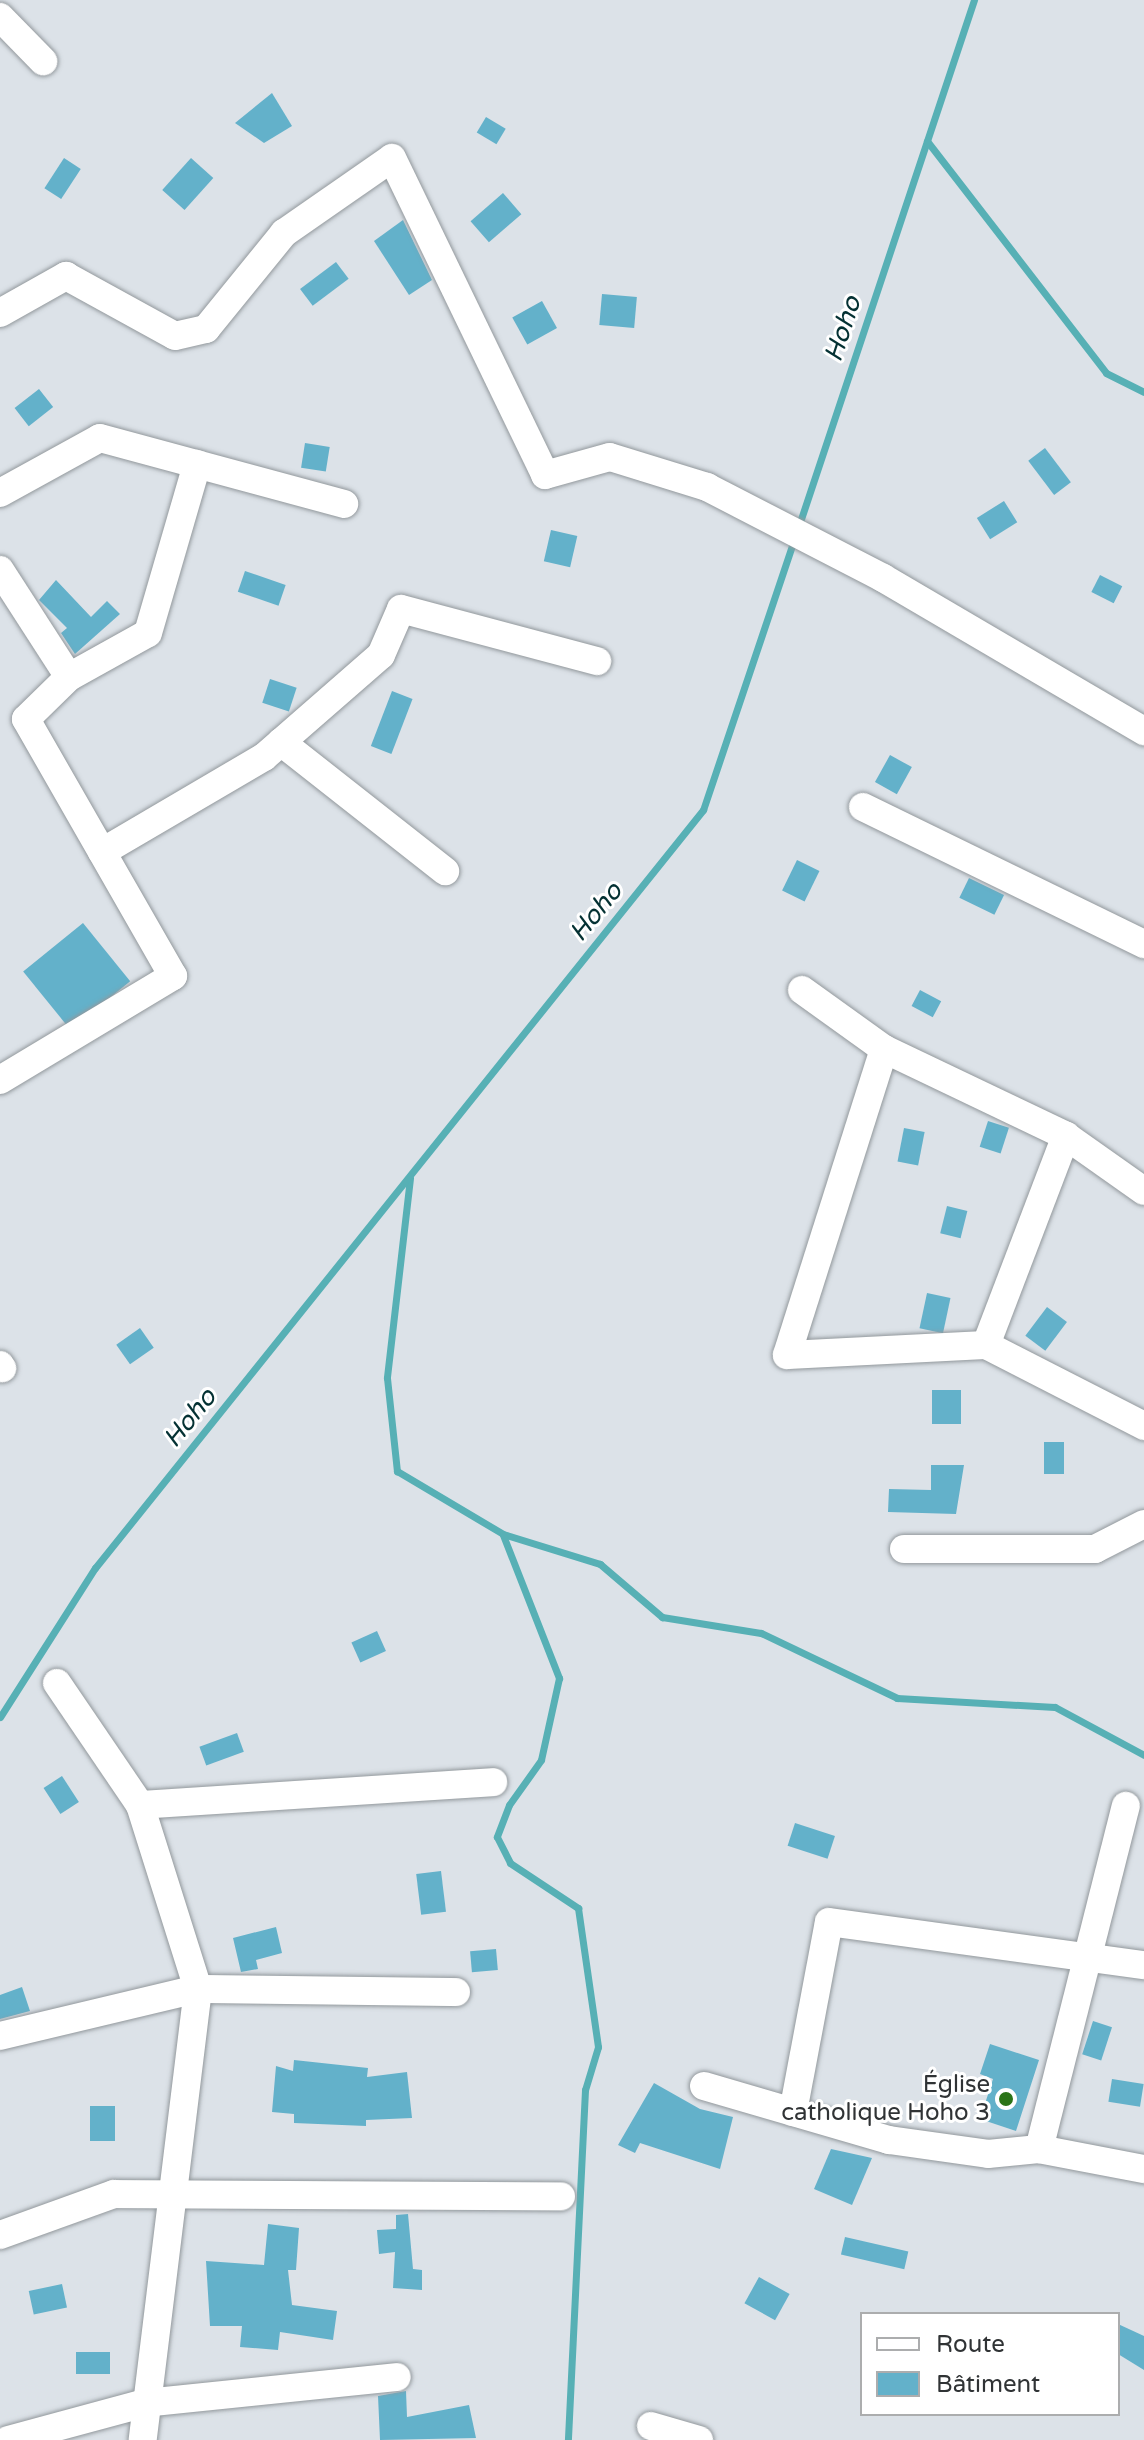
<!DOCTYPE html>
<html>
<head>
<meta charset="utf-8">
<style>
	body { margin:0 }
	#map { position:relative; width:1144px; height:2440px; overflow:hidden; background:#dce2e8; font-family:"Varela Round",sans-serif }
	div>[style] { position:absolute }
	.stream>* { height:7px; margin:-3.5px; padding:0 3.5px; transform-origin:3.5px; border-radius:3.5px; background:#57b0b5 }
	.building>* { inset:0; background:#63b1ca; transform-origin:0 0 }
	.roads { filter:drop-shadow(0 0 2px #92989c) drop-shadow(0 0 2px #92989c) }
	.minor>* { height:28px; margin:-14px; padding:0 14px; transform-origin:14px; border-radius:14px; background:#fff }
	.dots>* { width:22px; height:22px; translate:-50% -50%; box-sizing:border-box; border:4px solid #fff; border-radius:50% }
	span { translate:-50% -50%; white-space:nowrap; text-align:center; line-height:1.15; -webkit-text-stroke:6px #fff; paint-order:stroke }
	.poi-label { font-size:24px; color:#303335 }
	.right { translate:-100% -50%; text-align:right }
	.water-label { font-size:26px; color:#043133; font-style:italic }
	.legend { position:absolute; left:860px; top:2312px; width:260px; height:104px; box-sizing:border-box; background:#fff; border:2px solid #acadae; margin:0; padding:10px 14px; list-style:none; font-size:24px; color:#303335 }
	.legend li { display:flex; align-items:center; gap:16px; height:40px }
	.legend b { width:40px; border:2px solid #acadae }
</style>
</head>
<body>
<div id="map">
	<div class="stream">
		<div style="left:927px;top:141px;width:293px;rotate:52.3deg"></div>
		<div style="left:1106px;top:373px;width:42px;rotate:26.6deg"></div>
		<div style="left:798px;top:528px;width:557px;rotate:-71.57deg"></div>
		<div style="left:410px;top:1178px;width:201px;rotate:96.6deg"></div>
		<div style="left:387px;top:1378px;width:94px;rotate:83.9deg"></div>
		<div style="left:397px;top:1471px;width:123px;rotate:30.7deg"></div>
		<div style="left:503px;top:1534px;width:102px;rotate:17.2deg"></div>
		<div style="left:600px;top:1564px;width:82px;rotate:40.5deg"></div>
		<div style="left:662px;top:1617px;width:100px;rotate:9.2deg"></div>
		<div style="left:761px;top:1633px;width:151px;rotate:25.5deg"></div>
		<div style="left:897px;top:1698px;width:158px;rotate:3.3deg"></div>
		<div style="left:1055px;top:1707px;width:101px;rotate:28.3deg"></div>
		<div style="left:503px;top:1535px;width:154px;rotate:68.6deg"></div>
		<div style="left:559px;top:1678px;width:84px;rotate:102.4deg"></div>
		<div style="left:541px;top:1760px;width:55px;rotate:125.4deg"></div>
		<div style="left:509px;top:1805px;width:34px;rotate:111deg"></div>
		<div style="left:497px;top:1837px;width:29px;rotate:63deg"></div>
		<div style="left:510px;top:1863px;width:82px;rotate:33.5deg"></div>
		<div style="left:578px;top:1908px;width:140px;rotate:81.8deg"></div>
		<div style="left:598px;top:2047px;width:45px;rotate:106.8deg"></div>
		<div style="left:585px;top:2090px;width:350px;rotate:92.8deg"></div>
		<div style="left:0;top:1717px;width:177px;rotate:-57.5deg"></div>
		<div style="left:95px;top:1568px;width:972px;rotate:-51.27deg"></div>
		<div style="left:703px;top:810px;width:286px;rotate:-71.4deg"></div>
	</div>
	<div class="building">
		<div style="clip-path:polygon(272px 93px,292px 126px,264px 143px,235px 123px)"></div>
		<div style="left:486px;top:117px;width:23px;height:18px;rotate:31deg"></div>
		<div style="left:64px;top:158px;width:20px;height:36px;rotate:33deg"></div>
		<div style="left:191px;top:158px;width:30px;height:43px;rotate:42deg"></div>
		<div style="left:503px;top:193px;width:28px;height:43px;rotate:49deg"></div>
		<div style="clip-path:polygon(403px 220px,432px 280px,409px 295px,374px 241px)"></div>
		<div style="left:336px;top:262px;width:21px;height:45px;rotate:53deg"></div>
		<div style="left:602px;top:294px;width:35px;height:31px;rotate:5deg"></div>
		<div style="left:542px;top:301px;width:31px;height:34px;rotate:61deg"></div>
		<div style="left:39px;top:389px;width:23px;height:31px;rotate:52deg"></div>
		<div style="left:305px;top:443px;width:25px;height:25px;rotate:9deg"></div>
		<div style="left:1045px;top:448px;width:43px;height:21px;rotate:53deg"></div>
		<div style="left:1004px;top:501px;width:25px;height:32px;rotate:58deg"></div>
		<div style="left:551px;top:530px;width:27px;height:32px;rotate:13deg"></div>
		<div style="left:245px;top:571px;width:43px;height:22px;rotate:19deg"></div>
		<div style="left:1100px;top:575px;width:25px;height:19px;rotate:27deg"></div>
		<div style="clip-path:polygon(56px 580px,91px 617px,107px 601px,120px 614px,75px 654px,61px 633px,67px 628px,39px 600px)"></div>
		<div style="left:270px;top:679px;width:28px;height:25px;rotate:18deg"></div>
		<div style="left:392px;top:691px;width:22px;height:59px;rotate:21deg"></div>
		<div style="left:890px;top:755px;width:25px;height:31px;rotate:29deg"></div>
		<div style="left:797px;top:860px;width:25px;height:34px;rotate:26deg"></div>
		<div style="left:969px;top:878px;width:39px;height:22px;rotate:26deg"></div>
		<div style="left:83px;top:923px;width:75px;height:77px;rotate:51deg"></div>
		<div style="left:920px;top:990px;width:24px;height:18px;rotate:28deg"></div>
		<div style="left:988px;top:1121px;width:22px;height:27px;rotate:18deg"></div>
		<div style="left:904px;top:1128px;width:21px;height:34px;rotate:11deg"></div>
		<div style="left:947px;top:1206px;width:21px;height:28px;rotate:14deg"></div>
		<div style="left:927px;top:1293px;width:24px;height:36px;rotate:12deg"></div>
		<div style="left:1047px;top:1307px;width:25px;height:36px;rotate:37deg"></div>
		<div style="left:140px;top:1328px;width:24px;height:29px;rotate:55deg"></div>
		<div style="left:932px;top:1390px;width:29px;height:34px"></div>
		<div style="left:1044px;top:1442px;width:20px;height:32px"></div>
		<div style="clip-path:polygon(931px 1465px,964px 1465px,956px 1514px,888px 1512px,889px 1489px,931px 1490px)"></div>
		<div style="left:377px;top:1631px;width:22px;height:28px;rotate:66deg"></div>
		<div style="left:237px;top:1733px;width:20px;height:40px;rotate:70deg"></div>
		<div style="left:62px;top:1776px;width:31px;height:22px;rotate:57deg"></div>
		<div style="left:795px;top:1823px;width:42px;height:24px;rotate:18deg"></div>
		<div style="left:441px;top:1871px;width:41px;height:25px;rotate:83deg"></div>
		<div style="clip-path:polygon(276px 1927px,282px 1953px,256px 1960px,258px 1969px,241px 1972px,233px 1938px)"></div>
		<div style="left:496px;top:1949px;width:21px;height:26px;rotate:85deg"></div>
		<div style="clip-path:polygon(22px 1987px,30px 2011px,0 2019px,0 1995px)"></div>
		<div style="left:1093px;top:2021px;width:20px;height:35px;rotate:18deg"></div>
		<div style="clip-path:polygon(990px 2044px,1039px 2060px,1016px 2131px,980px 2119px,993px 2079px,980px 2074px)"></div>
		<div style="clip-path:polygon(294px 2060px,368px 2068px,367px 2077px,407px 2072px,412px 2118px,366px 2120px,366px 2126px,294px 2123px,294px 2114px,272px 2112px,276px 2066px,293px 2071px)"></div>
		<div style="left:1112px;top:2079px;width:32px;height:23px;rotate:9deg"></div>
		<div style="clip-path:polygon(654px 2083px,700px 2109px,733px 2117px,720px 2169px,640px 2143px,635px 2153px,618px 2145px)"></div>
		<div style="left:90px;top:2106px;width:25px;height:35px"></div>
		<div style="clip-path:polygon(831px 2149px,872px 2158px,852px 2205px,814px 2189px)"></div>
		<div style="clip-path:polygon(408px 2214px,413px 2269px,422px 2270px,422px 2290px,393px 2288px,395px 2252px,379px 2254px,377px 2230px,396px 2229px,396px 2215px)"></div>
		<div style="clip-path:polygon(268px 2224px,299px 2228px,296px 2270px,288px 2270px,292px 2305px,337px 2311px,333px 2340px,280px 2332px,278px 2350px,240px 2347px,242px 2326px,210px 2326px,206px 2261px,264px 2265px)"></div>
		<div style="left:845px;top:2237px;width:65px;height:18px;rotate:13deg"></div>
		<div style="left:759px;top:2277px;width:35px;height:30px;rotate:29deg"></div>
		<div style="left:62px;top:2284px;width:24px;height:34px;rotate:78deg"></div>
		<div style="clip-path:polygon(1118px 2324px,1144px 2336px,1144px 2370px,1118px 2354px)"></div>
		<div style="left:110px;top:2352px;width:22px;height:34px;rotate:90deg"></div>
		<div style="clip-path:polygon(406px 2391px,407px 2417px,469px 2405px,476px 2438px,380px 2440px,378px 2396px)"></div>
	</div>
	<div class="roads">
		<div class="minor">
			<div style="left:0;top:17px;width:62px;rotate:45.7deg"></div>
			<div style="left:0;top:313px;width:76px;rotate:-29.3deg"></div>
			<div style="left:66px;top:276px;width:124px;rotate:28.8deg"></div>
			<div style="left:175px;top:336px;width:32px;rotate:-13deg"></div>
			<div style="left:206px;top:329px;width:124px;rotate:-50.9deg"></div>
			<div style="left:284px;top:233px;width:131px;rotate:-34.8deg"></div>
			<div style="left:392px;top:158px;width:352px;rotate:64.2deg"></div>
			<div style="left:545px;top:475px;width:67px;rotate:-15.5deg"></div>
			<div style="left:610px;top:457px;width:102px;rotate:17.2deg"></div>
			<div style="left:707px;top:487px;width:198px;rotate:27.3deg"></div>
			<div style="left:883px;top:578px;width:303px;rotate:30.4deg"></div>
			<div style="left:0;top:493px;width:114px;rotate:-28.8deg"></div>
			<div style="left:100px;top:438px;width:253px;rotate:15.1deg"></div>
			<div style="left:0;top:570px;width:127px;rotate:57.2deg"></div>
			<div style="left:281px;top:742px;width:209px;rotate:38.2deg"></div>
			<div style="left:863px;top:807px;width:313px;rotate:26deg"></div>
			<div style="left:102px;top:852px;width:188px;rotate:-30.4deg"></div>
			<div style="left:264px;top:757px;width:155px;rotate:-41.1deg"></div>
			<div style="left:381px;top:655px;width:50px;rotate:-66.5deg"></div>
			<div style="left:401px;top:609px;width:203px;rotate:14.9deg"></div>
			<div style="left:802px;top:990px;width:101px;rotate:35.7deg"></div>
			<div style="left:884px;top:1049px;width:202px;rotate:25.5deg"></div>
			<div style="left:1066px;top:1136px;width:95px;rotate:35.2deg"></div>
			<div style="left:884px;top:1049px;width:321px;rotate:107.6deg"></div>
			<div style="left:787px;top:1355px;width:199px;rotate:-2.9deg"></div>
			<div style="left:986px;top:1345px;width:178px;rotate:27.1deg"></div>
			<div style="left:0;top:1080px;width:202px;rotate:-31deg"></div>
			<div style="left:173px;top:976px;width:296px;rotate:-119.8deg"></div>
			<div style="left:26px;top:719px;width:60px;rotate:-44.3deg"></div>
			<div style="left:69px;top:677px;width:90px;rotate:-29.1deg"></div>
			<div style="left:148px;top:633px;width:176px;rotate:-73.8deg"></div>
			<div style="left:986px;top:1345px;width:224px;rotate:-69.1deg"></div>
			<div style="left:0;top:1365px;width:4px;rotate:56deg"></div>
			<div style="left:904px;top:1549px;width:191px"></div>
			<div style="left:1095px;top:1549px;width:55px;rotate:-27deg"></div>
			<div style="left:57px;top:1683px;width:148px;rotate:55.8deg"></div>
			<div style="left:140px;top:1805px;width:193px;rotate:72.5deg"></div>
			<div style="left:198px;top:1989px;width:454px;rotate:97deg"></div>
			<div style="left:140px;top:1805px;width:354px;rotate:-3.7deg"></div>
			<div style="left:0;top:2036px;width:204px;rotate:-13.4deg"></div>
			<div style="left:198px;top:1989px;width:258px;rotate:0.7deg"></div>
			<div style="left:704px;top:2086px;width:193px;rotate:16.3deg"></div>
			<div style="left:889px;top:2140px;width:100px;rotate:8deg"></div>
			<div style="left:988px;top:2154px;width:51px;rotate:-5.6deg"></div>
			<div style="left:1039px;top:2149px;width:107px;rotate:10.8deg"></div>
			<div style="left:793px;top:2112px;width:193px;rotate:-79.3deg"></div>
			<div style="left:829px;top:1922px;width:318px;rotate:7.8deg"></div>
			<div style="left:1039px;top:2149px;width:354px;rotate:-75.8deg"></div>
			<div style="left:0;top:2235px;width:121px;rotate:-19.8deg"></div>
			<div style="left:114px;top:2194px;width:447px;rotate:0.3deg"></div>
			<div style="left:651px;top:2426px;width:50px;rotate:16.3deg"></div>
			<div style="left:8px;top:2440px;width:142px;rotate:-15.1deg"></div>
			<div style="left:145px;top:2403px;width:253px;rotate:-5.9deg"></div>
		</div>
	</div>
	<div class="dots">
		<div style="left:1006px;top:2099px;background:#2b7417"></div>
	</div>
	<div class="poi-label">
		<span class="right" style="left:990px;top:2099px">Église<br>catholique Hoho 3</span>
	</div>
	<div class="water-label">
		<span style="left:843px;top:329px;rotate:-72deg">Hoho</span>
		<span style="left:596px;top:912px;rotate:-51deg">Hoho</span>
		<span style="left:190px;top:1418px;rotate:-51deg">Hoho</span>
	</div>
	<ul class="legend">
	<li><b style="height:10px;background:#fff"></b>Route</li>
	<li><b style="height:22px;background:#63b1ca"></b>Bâtiment</li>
	</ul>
</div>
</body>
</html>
